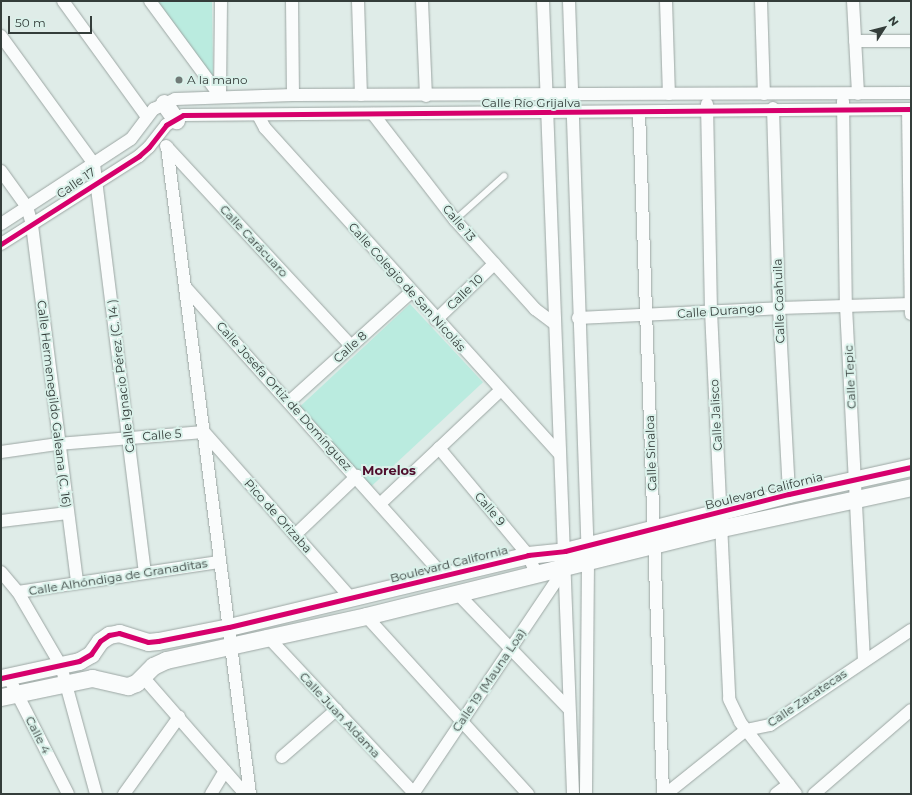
<!DOCTYPE html>
<html>
<head>
<meta charset="utf-8">
<style>
	body { margin:0 }
	#map { position:relative; width:912px; height:795px; overflow:hidden; background:#dfece8; font-family:Montserrat,sans-serif }
	div>[style] { position:absolute }
	.green>* { inset:0; background:#baebdf; transform-origin:0 0 }
	.roads { filter:drop-shadow(0 0 1px #9ca6a3) drop-shadow(0 0 1px #9ca6a3) }
	.lane>* { height:6px; margin:-3px; padding:0 3px; transform-origin:3px; border-radius:3px; background:#fafcfc }
	.street>* { height:12px; margin:-6px; padding:0 6px; transform-origin:6px; border-radius:6px; background:#fafcfc }
	.secondary>* { height:17px; margin:-8.5px; padding:0 8.5px; transform-origin:8.5px; border-radius:8.5px; background:#fafcfc }
	.cycleway>* { height:5px; margin:-2.5px; padding:0 2.5px; transform-origin:2.5px; border-radius:2.5px; background:#d6006c }
	.dots>* { width:11px; height:11px; translate:-50% -50%; box-sizing:border-box; border:2px solid #daf1ea; border-radius:50% }
	span { translate:-50% -50%; white-space:nowrap; text-align:center; line-height:1.15; -webkit-text-stroke:4px #daf1ea; paint-order:stroke }
	.poi-label { font-size:12px; color:#343d3a }
	.left { translate:0 -50%; text-align:left }
	.street-label { font-size:12px; color:#343d3a }
	.neighbourhood-label { font-size:13px; color:#4f0e2c; font-weight:700 }
	.frame { position:absolute; inset:0; border:2px solid #343d3a; pointer-events:none }
	.north { position:absolute; left:864px; top:8px; width:40px; height:40px; -webkit-text-stroke:3px #daf1ea; paint-order:stroke; rotate:54deg; font-size:11px; font-weight:700; line-height:16px; text-align:center; color:#343d3a }
	.north::after { content:''; display:block; margin:auto; width:14px; height:18px; background:#343d3a; clip-path:polygon(50% 0,100% 100%,50% 72%,0 100%) }
	.scale { position:absolute; left:8px; top:16px; width:84px; height:18px; box-sizing:border-box; border:2px solid #343d3a; border-top:0; padding-left:5px; font-size:12px; line-height:14px; white-space:nowrap; color:#343d3a; -webkit-text-stroke:3px #daf1ea; paint-order:stroke }
</style>
</head>
<body>
<div id="map">
	<div class="green">
		<div style="clip-path:polygon(156px 1px,212px 1px,213px 78px)"></div>
		<div style="left:410px;top:304px;width:107px;height:153px;rotate:47deg"></div>
	</div>
	<div class="roads">
		<div class="lane">
			<div style="left:455px;top:220px;width:66px;rotate:-41.9deg"></div>
		</div>
		<div class="street">
			<div style="left:63px;top:1px;width:143px;rotate:54.1deg"></div>
			<div style="left:150px;top:1px;width:118px;rotate:53.6deg"></div>
			<div style="left:292px;top:1px;width:94px;rotate:89.4deg"></div>
			<div style="left:358px;top:1px;width:94px;rotate:88.2deg"></div>
			<div style="left:422px;top:1px;width:95px;rotate:87.6deg"></div>
			<div style="left:543px;top:1px;width:794px;rotate:87.83deg"></div>
			<div style="left:569px;top:1px;width:561px;rotate:88.06deg"></div>
			<div style="left:588px;top:562px;width:232px;rotate:90.5deg"></div>
			<div style="left:666px;top:1px;width:93px;rotate:88.2deg"></div>
			<div style="left:761px;top:1px;width:93px;rotate:88.2deg"></div>
			<div style="left:853px;top:1px;width:93px;rotate:86.9deg"></div>
			<div style="left:1px;top:36px;width:158px;rotate:54deg"></div>
			<div style="left:94px;top:164px;width:410px;rotate:82.9deg"></div>
			<div style="left:855px;top:41px;width:56px"></div>
			<div style="left:220px;top:96px;width:95px;rotate:-89.4deg"></div>
			<div style="left:843px;top:101px;width:205px;rotate:89.2deg"></div>
			<div style="left:846px;top:306px;width:354px;rotate:87.1deg"></div>
			<div style="left:707px;top:104px;width:207px;rotate:88.9deg"></div>
			<div style="left:711px;top:311px;width:388px;rotate:87.3deg"></div>
			<div style="left:729px;top:699px;width:25px;rotate:64deg"></div>
			<div style="left:740px;top:722px;width:91px;rotate:52.1deg"></div>
			<div style="left:773px;top:108px;width:200px;rotate:88.3deg"></div>
			<div style="left:779px;top:308px;width:186px;rotate:86.9deg"></div>
			<div style="left:908px;top:109px;width:205px;rotate:89.2deg"></div>
			<div style="left:639px;top:112px;width:682px;rotate:87.98deg"></div>
			<div style="left:373px;top:114px;width:134px;rotate:52.3deg"></div>
			<div style="left:455px;top:220px;width:120px;rotate:48deg"></div>
			<div style="left:535px;top:309px;width:25px;rotate:37deg"></div>
			<div style="left:258px;top:115px;width:15px;rotate:62deg"></div>
			<div style="left:265px;top:128px;width:440px;rotate:47.9deg"></div>
			<div style="left:166px;top:146px;width:272px;rotate:47.2deg"></div>
			<div style="left:167px;top:147px;width:652px;rotate:82.69deg"></div>
			<div style="left:1px;top:171px;width:44px;rotate:54.2deg"></div>
			<div style="left:27px;top:207px;width:19px;rotate:74deg"></div>
			<div style="left:32px;top:225px;width:361px;rotate:82.8deg"></div>
			<div style="left:1px;top:224px;width:155px;rotate:-33.2deg"></div>
			<div style="left:131px;top:139px;width:38px;rotate:-53deg"></div>
			<div style="left:154px;top:109px;width:23px;rotate:-25deg"></div>
			<div style="left:175px;top:99px;width:118px;rotate:-1.9deg"></div>
			<div style="left:293px;top:95px;width:618px;rotate:-0.19deg"></div>
			<div style="left:1px;top:244px;width:164px;rotate:-32.5deg"></div>
			<div style="left:139px;top:156px;width:13px;rotate:-42deg"></div>
			<div style="left:149px;top:147px;width:28px;rotate:-52deg"></div>
			<div style="left:166px;top:125px;width:20px;rotate:-30deg"></div>
			<div style="left:183px;top:115px;width:728px;rotate:-0.47deg"></div>
			<div style="left:187px;top:289px;width:385px;rotate:48.2deg"></div>
			<div style="left:578px;top:318px;width:201px;rotate:-2.8deg"></div>
			<div style="left:779px;top:308px;width:132px;rotate:-1.7deg"></div>
			<div style="left:436px;top:320px;width:81px;rotate:-44deg"></div>
			<div style="left:289px;top:402px;width:164px;rotate:-42deg"></div>
			<div style="left:439px;top:448px;width:139px;rotate:50.2deg"></div>
			<div style="left:528px;top:555px;width:20px;rotate:66deg"></div>
			<div style="left:1px;top:452px;width:58px;rotate:-8deg"></div>
			<div style="left:58px;top:444px;width:146px;rotate:-4.7deg"></div>
			<div style="left:204px;top:432px;width:223px;rotate:48.5deg"></div>
			<div style="left:381px;top:503px;width:163px;rotate:-43.3deg"></div>
			<div style="left:1px;top:521px;width:67px;rotate:-6.8deg"></div>
			<div style="left:295px;top:535px;width:86px;rotate:-43.6deg"></div>
			<div style="left:1px;top:572px;width:26px;rotate:50deg"></div>
			<div style="left:18px;top:592px;width:86px;rotate:59.8deg"></div>
			<div style="left:61px;top:666px;width:133px;rotate:74.7deg"></div>
			<div style="left:18px;top:592px;width:203px;rotate:-8.5deg"></div>
			<div style="left:457px;top:593px;width:161px;rotate:46deg"></div>
			<div style="left:366px;top:616px;width:241px;rotate:47.7deg"></div>
			<div style="left:267px;top:636px;width:215px;rotate:46.9deg"></div>
			<div style="left:8px;top:676px;width:132px;rotate:63deg"></div>
			<div style="left:143px;top:677px;width:155px;rotate:48.9deg"></div>
			<div style="left:282px;top:757px;width:72px;rotate:-41deg"></div>
			<div style="left:124px;top:794px;width:95px;rotate:-54.5deg"></div>
			<div style="left:211px;top:794px;width:27px;rotate:-59deg"></div>
			<div style="left:413px;top:794px;width:275px;rotate:-56.1deg"></div>
			<div style="left:666px;top:794px;width:102px;rotate:-38.7deg"></div>
			<div style="left:746px;top:730px;width:25px;rotate:-12deg"></div>
			<div style="left:770px;top:725px;width:170px;rotate:-34deg"></div>
			<div style="left:776px;top:794px;width:16px;rotate:-38deg"></div>
			<div style="left:814px;top:794px;width:128px;rotate:-40.9deg"></div>
		</div>
		<div class="secondary">
			<div style="left:164px;top:103px;width:21px;rotate:55deg"></div>
			<div style="left:1px;top:678px;width:80px;rotate:-12.3deg"></div>
			<div style="left:79px;top:661px;width:14px;rotate:-30deg"></div>
			<div style="left:91px;top:654px;width:16px;rotate:-55deg"></div>
			<div style="left:100px;top:641px;width:11px;rotate:-34deg"></div>
			<div style="left:109px;top:635px;width:10px;rotate:-11deg"></div>
			<div style="left:119px;top:633px;width:30px;rotate:17deg"></div>
			<div style="left:148px;top:642px;width:10px;rotate:-6deg"></div>
			<div style="left:158px;top:641px;width:72px;rotate:-11.2deg"></div>
			<div style="left:229px;top:627px;width:308px;rotate:-13.5deg"></div>
			<div style="left:528px;top:555px;width:37px;rotate:-6deg"></div>
			<div style="left:565px;top:551px;width:231px;rotate:-14.3deg"></div>
			<div style="left:789px;top:494px;width:125px;rotate:-12.5deg"></div>
			<div style="left:1px;top:697px;width:93px;rotate:-11.8deg"></div>
			<div style="left:92px;top:678px;width:37px;rotate:13deg"></div>
			<div style="left:128px;top:686px;width:9px;rotate:-21deg"></div>
			<div style="left:136px;top:683px;width:24px;rotate:-45deg"></div>
			<div style="left:153px;top:666px;width:14px;rotate:-25deg"></div>
			<div style="left:166px;top:660px;width:205px;rotate:-12.4deg"></div>
			<div style="left:366px;top:616px;width:367px;rotate:-13.9deg"></div>
			<div style="left:722px;top:528px;width:193px;rotate:-12.2deg"></div>
		</div>
	</div>
	<div class="cycleway">
		<div style="left:1px;top:244px;width:164px;rotate:-32.5deg"></div>
		<div style="left:139px;top:156px;width:13px;rotate:-42deg"></div>
		<div style="left:149px;top:147px;width:28px;rotate:-52deg"></div>
		<div style="left:166px;top:125px;width:20px;rotate:-30deg"></div>
		<div style="left:183px;top:115px;width:728px;rotate:-0.47deg"></div>
		<div style="left:1px;top:678px;width:80px;rotate:-12.3deg"></div>
		<div style="left:79px;top:661px;width:14px;rotate:-30deg"></div>
		<div style="left:91px;top:654px;width:16px;rotate:-55deg"></div>
		<div style="left:100px;top:641px;width:11px;rotate:-34deg"></div>
		<div style="left:109px;top:635px;width:10px;rotate:-11deg"></div>
		<div style="left:119px;top:633px;width:30px;rotate:17deg"></div>
		<div style="left:148px;top:642px;width:10px;rotate:-6deg"></div>
		<div style="left:158px;top:641px;width:72px;rotate:-11.2deg"></div>
		<div style="left:229px;top:627px;width:308px;rotate:-13.5deg"></div>
		<div style="left:528px;top:555px;width:37px;rotate:-6deg"></div>
		<div style="left:565px;top:551px;width:231px;rotate:-14.3deg"></div>
		<div style="left:789px;top:494px;width:125px;rotate:-12.5deg"></div>
	</div>
	<div class="dots">
		<div style="left:179px;top:80px;background:#707a77"></div>
	</div>
	<div class="poi-label">
		<span class="left" style="left:187px;top:80px">A la mano</span>
	</div>
	<div class="street-label">
		<span style="left:531px;top:103px">Calle Río Grijalva</span>
		<span style="left:76px;top:183px;rotate:-34deg">Calle 17</span>
		<span style="left:459px;top:223px;rotate:50deg">Calle 13</span>
		<span style="left:254px;top:241px;rotate:47deg">Calle Carácuaro</span>
		<span style="left:407px;top:287px;rotate:48deg">Calle Colegio de San Nicolás</span>
		<span style="left:465px;top:292px;rotate:-44deg">Calle 10</span>
		<span style="left:779px;top:301px;rotate:-92deg">Calle Coahuila</span>
		<span style="left:720px;top:311px;rotate:-4deg">Calle Durango</span>
		<span style="left:350px;top:347px;rotate:-42deg">Calle 8</span>
		<span style="left:121px;top:376px;rotate:-97deg">Calle Ignacio Pérez (C. 14 )</span>
		<span style="left:850px;top:377px;rotate:-93deg">Calle Tepic</span>
		<span style="left:284px;top:396px;rotate:48deg">Calle Josefa Ortiz de Domínguez</span>
		<span style="left:54px;top:404px;rotate:83deg">Calle Hermenegildo Galeana (C. 16)</span>
		<span style="left:716px;top:415px;rotate:-93deg">Calle Jalisco</span>
		<span style="left:162px;top:435px;rotate:-5deg">Calle 5</span>
		<span style="left:651px;top:453px;rotate:-92deg">Calle Sinaloa</span>
		<span style="left:764px;top:491px;rotate:-14deg">Boulevard California</span>
		<span style="left:490px;top:509px;rotate:50deg">Calle 9</span>
		<span style="left:278px;top:516px;rotate:48deg">Pico de Orizaba</span>
		<span style="left:449px;top:564px;rotate:-14deg">Boulevard California</span>
		<span style="left:118px;top:577px;rotate:-9deg">Calle Alhóndiga de Granaditas</span>
		<span style="left:489px;top:680px;rotate:-56deg">Calle 19 (Mauna Loa)</span>
		<span style="left:807px;top:698px;rotate:-34deg">Calle Zacatecas</span>
		<span style="left:340px;top:715px;rotate:47deg">Calle Juan Aldama</span>
		<span style="left:38px;top:735px;rotate:63deg">Calle 4</span>
	</div>
	<div class="neighbourhood-label">
		<span style="left:389px;top:470px">Morelos</span>
	</div>
	<div class="frame"></div>
	<div class="north">N</div>
	<div class="scale">50 m</div>
</div>
</body>
</html>
